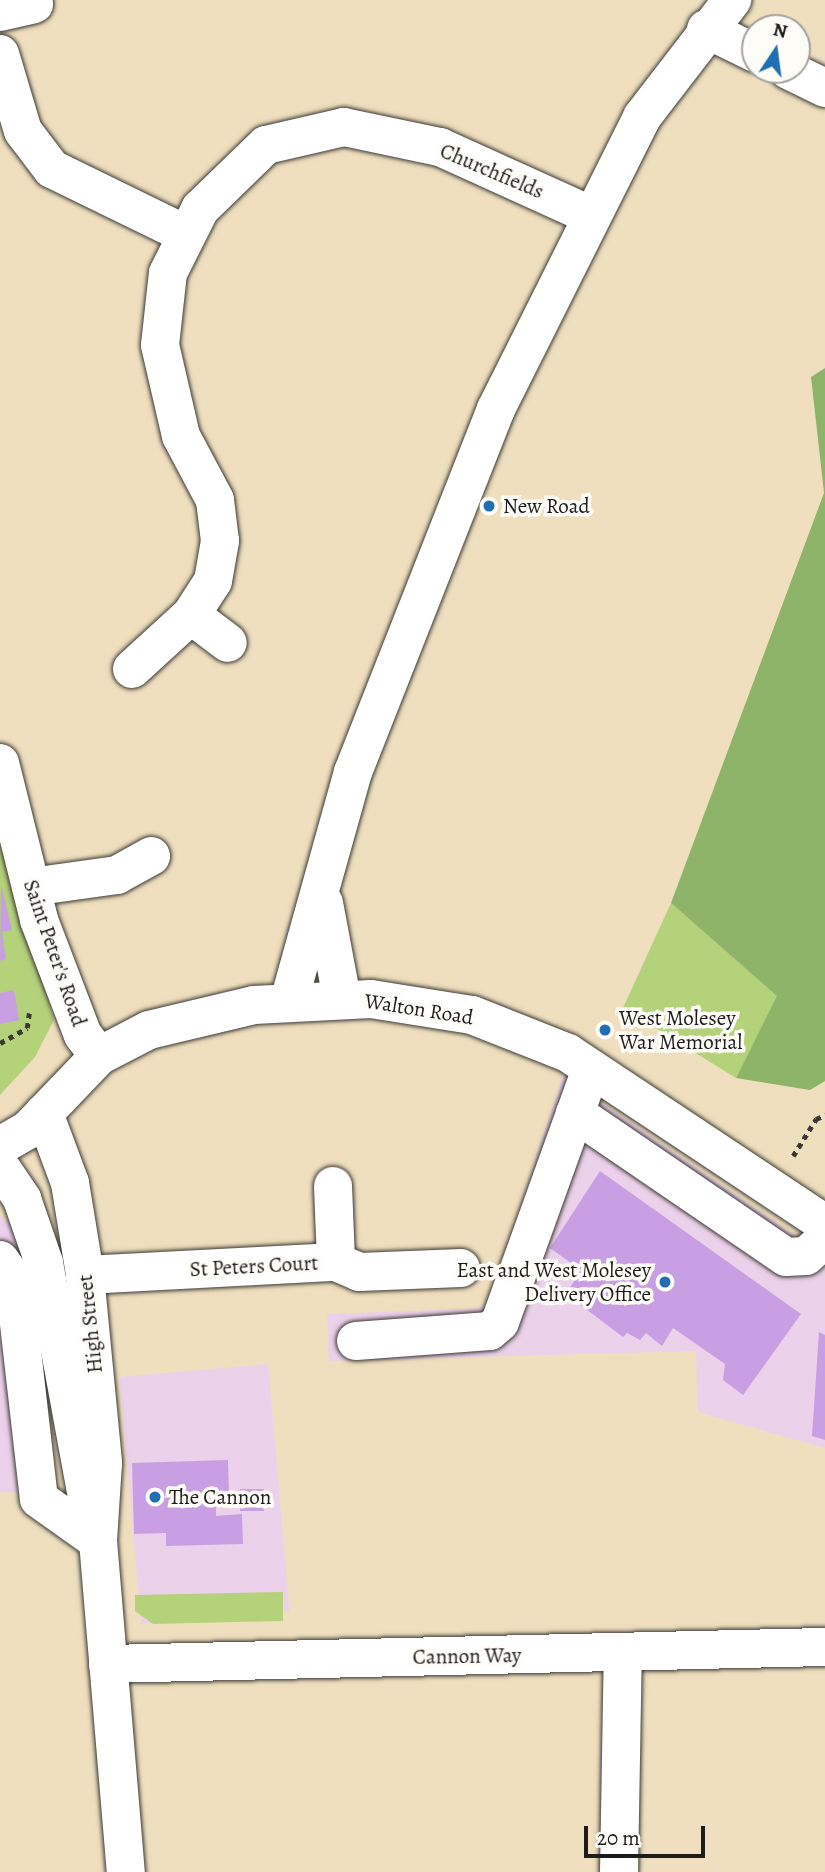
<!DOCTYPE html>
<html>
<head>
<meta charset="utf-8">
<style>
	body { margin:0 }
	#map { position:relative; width:825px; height:1872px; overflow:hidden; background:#efdfbf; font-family:Alegreya,serif }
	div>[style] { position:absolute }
	.built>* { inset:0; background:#ecd1eb; transform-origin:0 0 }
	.green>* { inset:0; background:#b3d27a }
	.forest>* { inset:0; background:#8eb46a }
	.building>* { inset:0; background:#c99fe3; transform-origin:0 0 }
	.path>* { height:4.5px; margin-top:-2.25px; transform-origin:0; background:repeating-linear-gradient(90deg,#3c3934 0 5px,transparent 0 10px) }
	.roads { filter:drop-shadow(0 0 2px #3c3934) drop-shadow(0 0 2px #3c3934) }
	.minor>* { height:38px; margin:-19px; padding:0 19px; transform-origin:19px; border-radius:19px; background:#fff }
	.major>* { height:38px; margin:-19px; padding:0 19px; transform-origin:19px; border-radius:19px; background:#fff }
	.dots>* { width:19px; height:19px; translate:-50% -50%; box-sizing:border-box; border:4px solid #fdfcf7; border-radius:50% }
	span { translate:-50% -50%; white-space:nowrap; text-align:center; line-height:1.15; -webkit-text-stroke:7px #fdfcf7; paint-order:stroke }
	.street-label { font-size:21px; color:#1c1c1c }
	.poi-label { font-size:21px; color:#1c1c1c }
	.left { translate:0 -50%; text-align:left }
	.right { translate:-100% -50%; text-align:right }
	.north { position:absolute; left:741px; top:14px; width:70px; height:70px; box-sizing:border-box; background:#fdfcf7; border:2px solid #a3a29f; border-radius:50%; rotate:13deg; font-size:19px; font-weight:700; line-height:28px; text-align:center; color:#1c1c1c }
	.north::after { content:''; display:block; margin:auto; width:24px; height:32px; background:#1f6fb2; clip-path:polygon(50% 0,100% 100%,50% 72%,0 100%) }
	.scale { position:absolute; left:584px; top:1826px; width:121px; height:32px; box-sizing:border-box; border:4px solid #1c1c1c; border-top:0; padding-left:9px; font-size:21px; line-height:24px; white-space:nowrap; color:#1c1c1c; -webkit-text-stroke:5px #fdfcf7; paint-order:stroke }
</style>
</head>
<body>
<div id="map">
	<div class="built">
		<div style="clip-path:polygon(563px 1076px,825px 1256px,825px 1448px,698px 1412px,696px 1351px,329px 1361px,327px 1314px,486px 1308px)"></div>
		<div style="clip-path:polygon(0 1215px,21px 1234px,51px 1493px,0 1492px)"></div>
		<div style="left:268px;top:1364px;width:248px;height:149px;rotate:85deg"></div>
	</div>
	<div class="green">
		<div style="clip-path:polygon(0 842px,54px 1020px,35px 1057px,0 1095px)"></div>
		<div style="clip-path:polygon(671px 903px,778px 996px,736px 1078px,623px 1008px)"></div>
		<div style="clip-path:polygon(283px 1592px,283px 1621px,153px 1624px,135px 1611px,135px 1595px)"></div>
	</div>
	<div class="forest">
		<div style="clip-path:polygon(825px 368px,825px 1081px,810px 1090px,736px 1078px,777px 996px,671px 903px,824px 493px,811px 377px)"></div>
	</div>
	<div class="building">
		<div style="clip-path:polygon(1px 884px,12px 930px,2px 932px,6px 959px,0 961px)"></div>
		<div style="clip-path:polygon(14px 990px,19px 1020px,0 1024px,0 993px)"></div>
		<div style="clip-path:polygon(600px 1171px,801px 1314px,743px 1395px,723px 1380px,725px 1364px,673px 1328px,662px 1346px,646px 1333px,640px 1340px,627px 1333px,623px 1337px,566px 1294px,581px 1270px,550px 1248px)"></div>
		<div style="clip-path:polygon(819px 1332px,825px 1335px,825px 1440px,812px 1436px)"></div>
		<div style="clip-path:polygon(228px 1460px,229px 1494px,216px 1495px,216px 1516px,242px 1514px,243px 1544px,166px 1546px,166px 1533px,134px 1534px,132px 1463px)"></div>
		<div style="left:240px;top:1489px;width:24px;height:22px"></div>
	</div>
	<div class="path">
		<div style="left:0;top:1043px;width:31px;rotate:-29deg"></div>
		<div style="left:27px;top:1028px;width:15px;rotate:-82deg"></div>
		<div style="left:793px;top:1156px;width:44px;rotate:-58.1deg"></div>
		<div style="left:816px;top:1119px;width:10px;rotate:-24deg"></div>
	</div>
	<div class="roads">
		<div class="minor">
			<div style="left:0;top:12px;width:35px;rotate:-13deg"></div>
			<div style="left:706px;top:29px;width:55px;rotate:26.1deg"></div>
			<div style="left:0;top:54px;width:80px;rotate:73.4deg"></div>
			<div style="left:23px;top:131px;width:48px;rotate:52.7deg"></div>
			<div style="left:52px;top:169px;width:148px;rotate:26deg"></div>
			<div style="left:788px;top:70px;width:41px;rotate:25.9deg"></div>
			<div style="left:191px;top:615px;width:46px;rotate:37.1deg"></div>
			<div style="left:132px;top:669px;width:80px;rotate:-42.5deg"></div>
			<div style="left:191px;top:615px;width:40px;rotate:-57.1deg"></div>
			<div style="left:213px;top:581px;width:41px;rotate:-80.1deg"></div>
			<div style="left:220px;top:541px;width:41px;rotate:-97deg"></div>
			<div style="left:215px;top:500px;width:72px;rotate:-118deg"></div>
			<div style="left:181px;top:436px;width:93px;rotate:-103deg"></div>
			<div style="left:160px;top:345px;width:72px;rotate:-83.7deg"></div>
			<div style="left:168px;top:273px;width:72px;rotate:-63.4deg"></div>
			<div style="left:200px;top:209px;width:92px;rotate:-44.1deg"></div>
			<div style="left:266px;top:145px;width:80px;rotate:-13deg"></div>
			<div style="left:344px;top:127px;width:98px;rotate:11.8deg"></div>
			<div style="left:440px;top:147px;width:162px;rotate:24.4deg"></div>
			<div style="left:0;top:763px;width:162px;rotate:76deg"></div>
			<div style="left:39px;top:920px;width:123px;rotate:69.1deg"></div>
			<div style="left:83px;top:1035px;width:26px;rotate:53deg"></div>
			<div style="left:31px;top:887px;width:87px;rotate:-7.9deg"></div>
			<div style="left:117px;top:875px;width:39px;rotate:-29deg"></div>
			<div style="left:324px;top:903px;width:98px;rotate:79.4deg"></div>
			<div style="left:289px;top:1001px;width:238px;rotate:-74.4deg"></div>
			<div style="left:353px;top:772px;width:390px;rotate:-68.5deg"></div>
			<div style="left:496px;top:409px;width:326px;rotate:-63.4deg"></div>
			<div style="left:642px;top:117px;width:148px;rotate:-52.4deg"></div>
			<div style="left:44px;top:1113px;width:75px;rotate:69.6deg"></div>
			<div style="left:70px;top:1183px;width:93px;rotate:80.7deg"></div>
			<div style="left:85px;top:1275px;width:189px;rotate:84.5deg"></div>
			<div style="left:103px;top:1463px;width:78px;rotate:93.7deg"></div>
			<div style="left:98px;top:1541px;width:332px;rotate:85.2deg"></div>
			<div style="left:575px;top:1113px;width:255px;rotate:34.3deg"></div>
			<div style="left:786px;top:1257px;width:20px;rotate:-3deg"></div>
			<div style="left:806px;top:1256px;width:25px;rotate:-42deg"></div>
			<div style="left:0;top:1166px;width:40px;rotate:56deg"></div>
			<div style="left:22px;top:1199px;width:68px;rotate:71deg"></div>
			<div style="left:44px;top:1263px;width:250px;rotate:79.6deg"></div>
			<div style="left:333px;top:1186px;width:76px;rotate:87.7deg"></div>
			<div style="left:0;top:1260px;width:24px;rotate:55deg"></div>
			<div style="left:14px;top:1280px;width:220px;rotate:83.5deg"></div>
			<div style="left:39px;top:1499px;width:72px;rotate:35.4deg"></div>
			<div style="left:85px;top:1275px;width:251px;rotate:-3deg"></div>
			<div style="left:336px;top:1262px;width:25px;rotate:23deg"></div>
			<div style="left:359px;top:1272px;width:102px;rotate:-2.2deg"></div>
			<div style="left:356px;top:1341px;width:134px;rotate:-4.3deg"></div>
			<div style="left:490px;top:1331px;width:13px;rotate:-42deg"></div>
			<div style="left:500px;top:1322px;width:269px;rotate:-70.2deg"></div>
			<div style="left:108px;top:1664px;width:717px;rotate:-1.36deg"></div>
			<div style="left:619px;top:1872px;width:219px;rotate:-89deg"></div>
		</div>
		<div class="major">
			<div style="left:0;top:1146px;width:32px;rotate:-30deg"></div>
			<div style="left:28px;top:1130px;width:103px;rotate:-46.2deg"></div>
			<div style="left:99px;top:1056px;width:56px;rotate:-27.5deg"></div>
			<div style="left:149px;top:1030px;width:108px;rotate:-13.4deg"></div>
			<div style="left:254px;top:1005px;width:117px;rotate:-2.9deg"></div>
			<div style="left:371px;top:999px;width:102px;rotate:9deg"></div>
			<div style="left:472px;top:1015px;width:103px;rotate:21.6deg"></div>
			<div style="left:568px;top:1053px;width:309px;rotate:33.6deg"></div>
		</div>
	</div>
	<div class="dots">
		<div style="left:489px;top:506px;background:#1f6fb2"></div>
		<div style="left:605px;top:1030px;background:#1f6fb2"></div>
		<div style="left:665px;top:1282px;background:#1f6fb2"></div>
		<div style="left:155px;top:1497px;background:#1f6fb2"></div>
	</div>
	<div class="street-label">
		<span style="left:492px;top:171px;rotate:23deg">Churchfields</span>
		<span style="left:55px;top:953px;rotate:71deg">Saint Peter's Road</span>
		<span style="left:419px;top:1009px;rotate:9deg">Walton Road</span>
		<span style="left:254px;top:1266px;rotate:-3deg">St Peters Court</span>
		<span style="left:90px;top:1324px;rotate:-96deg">High Street</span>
		<span style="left:467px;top:1656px;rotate:-1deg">Cannon Way</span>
	</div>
	<div class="poi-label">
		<span class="left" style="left:503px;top:506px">New Road</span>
		<span class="left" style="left:619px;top:1030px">West Molesey<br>War Memorial</span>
		<span class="right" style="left:651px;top:1282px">East and West Molesey<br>Delivery Office</span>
		<span class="left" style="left:169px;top:1497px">The Cannon</span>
	</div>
	<div class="north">N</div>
	<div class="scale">20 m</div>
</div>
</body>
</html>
